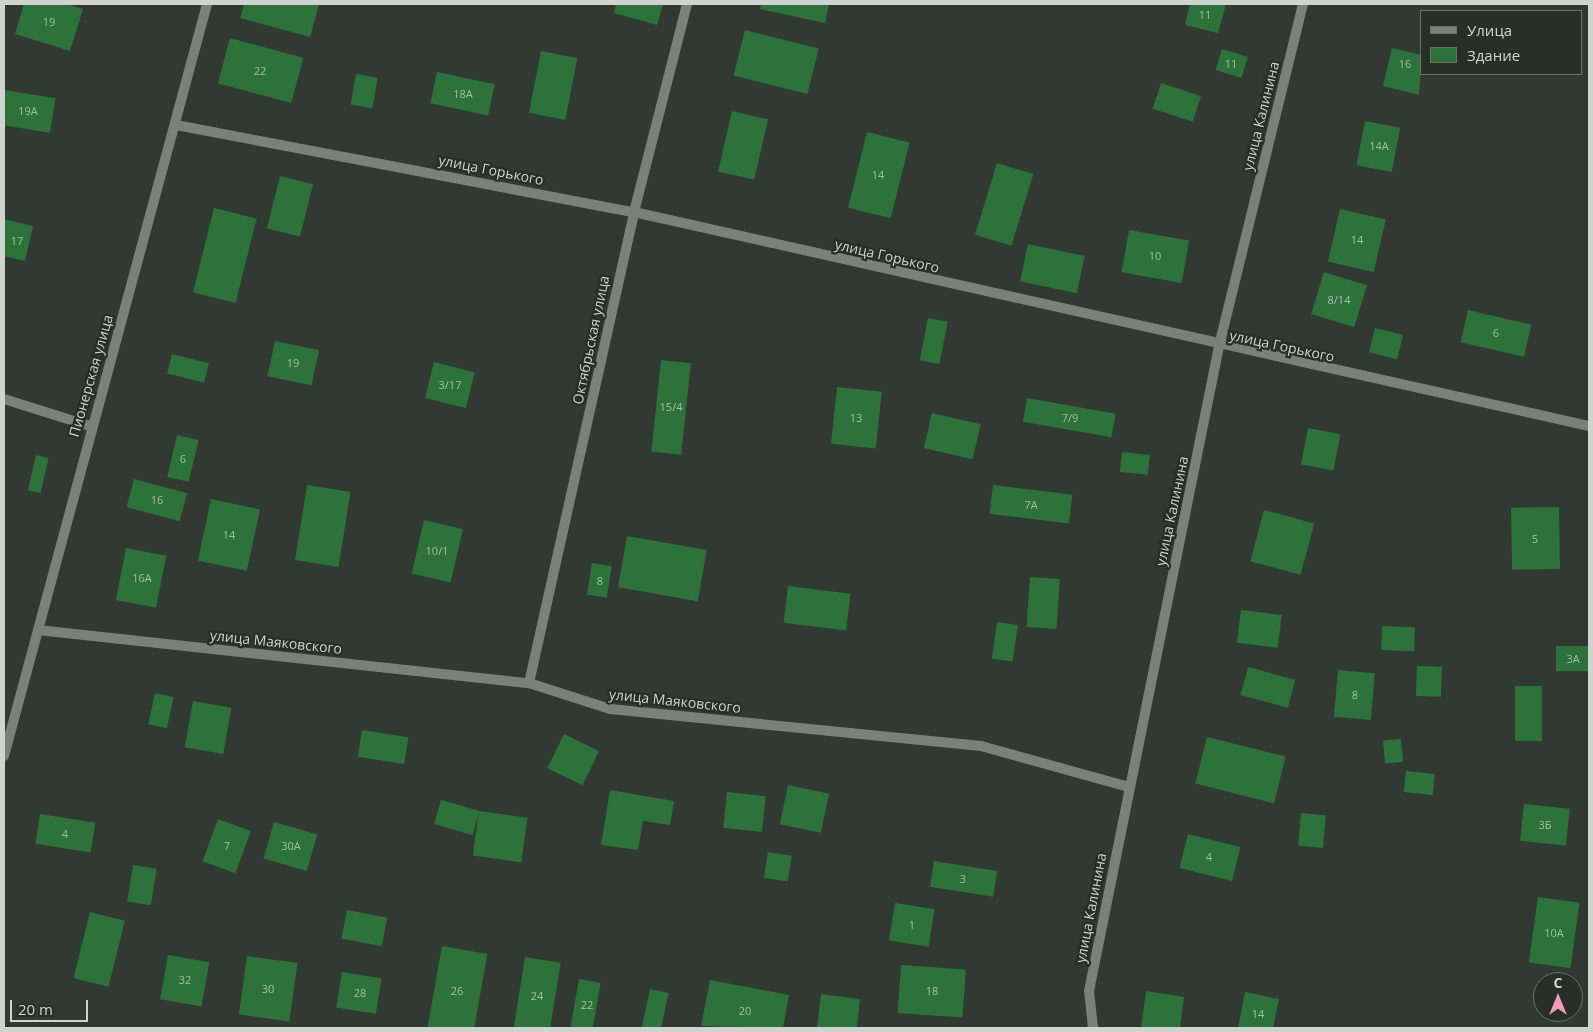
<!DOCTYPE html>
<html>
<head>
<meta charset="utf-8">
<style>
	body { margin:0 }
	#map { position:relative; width:1593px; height:1032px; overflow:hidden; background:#313932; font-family:"Open Sans",sans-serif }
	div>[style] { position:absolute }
	.building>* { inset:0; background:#2d723b; transform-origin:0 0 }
	.lane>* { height:10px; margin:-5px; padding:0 5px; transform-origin:5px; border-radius:5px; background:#7b807c }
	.street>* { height:10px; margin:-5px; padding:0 5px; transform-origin:5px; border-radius:5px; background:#7b807c }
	span { translate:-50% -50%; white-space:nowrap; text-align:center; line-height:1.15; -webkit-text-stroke:4.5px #272f28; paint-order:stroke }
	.number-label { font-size:11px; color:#a6bcab }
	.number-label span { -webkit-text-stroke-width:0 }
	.street-label { font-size:14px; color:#cfd4d0 }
	.frame { position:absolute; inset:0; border:5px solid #cfd4d0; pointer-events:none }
	.legend { position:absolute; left:1420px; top:10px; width:162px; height:65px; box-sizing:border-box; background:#272f28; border:1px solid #6a716b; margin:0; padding:6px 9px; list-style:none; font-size:15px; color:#cfd4d0 }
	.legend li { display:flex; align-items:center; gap:10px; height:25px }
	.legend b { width:25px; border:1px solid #6a716b }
	.north { position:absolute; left:1533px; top:972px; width:50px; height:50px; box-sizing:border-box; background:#272f28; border:1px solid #6a716b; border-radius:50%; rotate:0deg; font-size:14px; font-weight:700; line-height:20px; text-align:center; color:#cfd4d0 }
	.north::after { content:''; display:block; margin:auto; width:18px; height:22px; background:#f09ab7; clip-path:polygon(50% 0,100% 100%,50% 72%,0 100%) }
	.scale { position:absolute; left:10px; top:1000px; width:78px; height:22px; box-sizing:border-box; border:2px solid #cfd4d0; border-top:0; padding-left:6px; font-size:15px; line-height:18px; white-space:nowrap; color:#cfd4d0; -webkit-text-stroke:4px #272f28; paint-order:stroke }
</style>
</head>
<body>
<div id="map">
	<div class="building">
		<div style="clip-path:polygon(24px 4px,66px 4px,83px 9px,70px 51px,15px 34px)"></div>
		<div style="clip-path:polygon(244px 4px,319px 4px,310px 37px,240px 18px)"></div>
		<div style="clip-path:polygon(616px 4px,663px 4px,657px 25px,614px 13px)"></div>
		<div style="clip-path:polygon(761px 4px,829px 4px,825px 23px,760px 9px)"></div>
		<div style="clip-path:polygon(1190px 4px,1226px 4px,1218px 33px,1185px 25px)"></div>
		<div style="left:745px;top:30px;width:76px;height:47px;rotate:14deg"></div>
		<div style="left:230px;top:38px;width:76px;height:47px;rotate:15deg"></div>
		<div style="clip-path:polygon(1392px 48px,1422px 55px,1419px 95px,1383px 86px)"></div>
		<div style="left:1222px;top:49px;width:27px;height:22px;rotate:17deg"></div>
		<div style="left:541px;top:51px;width:37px;height:63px;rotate:11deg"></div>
		<div style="left:437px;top:72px;width:59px;height:32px;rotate:12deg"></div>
		<div style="left:356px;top:74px;width:22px;height:31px;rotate:10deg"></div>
		<div style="left:1161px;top:83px;width:42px;height:27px;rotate:18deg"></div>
		<div style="left:4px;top:90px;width:52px;height:35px;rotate:9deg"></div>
		<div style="left:732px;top:111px;width:37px;height:62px;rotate:13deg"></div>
		<div style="left:1365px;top:121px;width:36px;height:45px;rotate:11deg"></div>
		<div style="left:867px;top:132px;width:44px;height:78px;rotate:14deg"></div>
		<div style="left:997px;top:163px;width:38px;height:75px;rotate:17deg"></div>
		<div style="left:280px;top:176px;width:34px;height:54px;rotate:14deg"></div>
		<div style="left:214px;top:208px;width:44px;height:87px;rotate:14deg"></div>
		<div style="left:1340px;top:209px;width:47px;height:54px;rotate:13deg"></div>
		<div style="clip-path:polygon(4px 219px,33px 226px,25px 261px,4px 256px)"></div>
		<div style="left:1129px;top:230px;width:61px;height:43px;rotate:10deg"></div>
		<div style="left:1028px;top:244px;width:58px;height:38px;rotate:12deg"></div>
		<div style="left:1324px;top:272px;width:45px;height:44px;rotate:17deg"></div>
		<div style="left:1468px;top:310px;width:65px;height:33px;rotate:13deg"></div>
		<div style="left:928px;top:318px;width:20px;height:43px;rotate:11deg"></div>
		<div style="left:1375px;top:328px;width:29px;height:25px;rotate:14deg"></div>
		<div style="left:275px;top:341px;width:45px;height:36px;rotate:12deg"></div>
		<div style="left:172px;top:354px;width:38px;height:20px;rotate:14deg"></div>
		<div style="left:661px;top:360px;width:30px;height:92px;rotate:6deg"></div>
		<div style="left:434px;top:362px;width:42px;height:37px;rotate:14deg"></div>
		<div style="left:837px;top:387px;width:45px;height:57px;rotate:6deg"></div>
		<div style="left:1027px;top:398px;width:90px;height:24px;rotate:10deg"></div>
		<div style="left:932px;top:413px;width:50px;height:36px;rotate:13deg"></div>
		<div style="left:1308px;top:428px;width:33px;height:37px;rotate:11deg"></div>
		<div style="left:177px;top:435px;width:22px;height:43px;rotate:13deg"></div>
		<div style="left:1122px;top:452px;width:28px;height:20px;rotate:6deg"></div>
		<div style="left:36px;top:455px;width:13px;height:36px;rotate:13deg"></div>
		<div style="left:134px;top:479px;width:55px;height:29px;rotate:15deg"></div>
		<div style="left:307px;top:485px;width:44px;height:76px;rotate:9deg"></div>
		<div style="left:993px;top:485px;width:80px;height:29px;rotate:7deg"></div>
		<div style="left:211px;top:499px;width:50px;height:63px;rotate:12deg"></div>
		<div style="left:1559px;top:507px;width:62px;height:48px;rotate:89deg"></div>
		<div style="left:1264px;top:510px;width:52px;height:53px;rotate:15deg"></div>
		<div style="left:424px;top:520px;width:40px;height:55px;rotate:13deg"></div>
		<div style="left:627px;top:536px;width:81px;height:52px;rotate:10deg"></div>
		<div style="left:126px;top:548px;width:41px;height:53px;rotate:11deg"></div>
		<div style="left:592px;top:563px;width:20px;height:32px;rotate:9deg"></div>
		<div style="left:1030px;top:577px;width:30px;height:50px;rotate:4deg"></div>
		<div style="left:788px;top:586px;width:63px;height:37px;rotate:7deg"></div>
		<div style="left:1241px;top:610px;width:41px;height:33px;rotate:7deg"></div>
		<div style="left:997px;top:622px;width:21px;height:37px;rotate:8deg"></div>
		<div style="left:1382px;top:626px;width:33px;height:24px;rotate:2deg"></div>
		<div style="left:1556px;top:646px;width:33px;height:25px"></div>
		<div style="left:1417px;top:666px;width:25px;height:30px;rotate:2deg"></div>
		<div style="left:1248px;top:667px;width:49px;height:29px;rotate:15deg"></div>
		<div style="left:1338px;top:670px;width:37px;height:47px;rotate:5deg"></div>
		<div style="left:1515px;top:686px;width:27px;height:55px"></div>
		<div style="left:155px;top:693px;width:19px;height:32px;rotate:12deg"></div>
		<div style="left:193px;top:701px;width:39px;height:47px;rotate:10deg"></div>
		<div style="left:362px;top:730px;width:47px;height:27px;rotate:9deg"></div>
		<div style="left:564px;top:734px;width:39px;height:38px;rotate:26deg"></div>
		<div style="left:1207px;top:737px;width:81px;height:48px;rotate:14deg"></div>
		<div style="left:1401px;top:739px;width:23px;height:18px;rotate:85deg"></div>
		<div style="left:1406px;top:771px;width:29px;height:21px;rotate:6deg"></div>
		<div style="left:788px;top:785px;width:42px;height:40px;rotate:12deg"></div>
		<div style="clip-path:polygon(610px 790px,674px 801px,670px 825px,643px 821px,638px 850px,601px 845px)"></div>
		<div style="left:727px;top:792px;width:39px;height:36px;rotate:6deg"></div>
		<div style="left:441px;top:800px;width:40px;height:25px;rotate:16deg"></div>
		<div style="left:1524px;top:804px;width:46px;height:37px;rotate:6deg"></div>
		<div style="left:479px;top:811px;width:49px;height:45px;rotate:8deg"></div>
		<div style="left:1301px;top:813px;width:25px;height:33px;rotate:5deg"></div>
		<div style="left:40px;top:814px;width:56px;height:30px;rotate:9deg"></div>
		<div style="left:218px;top:819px;width:35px;height:45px;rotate:20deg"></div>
		<div style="left:274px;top:822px;width:45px;height:38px;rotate:16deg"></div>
		<div style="left:1188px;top:834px;width:54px;height:35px;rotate:14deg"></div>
		<div style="left:768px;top:852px;width:24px;height:26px;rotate:9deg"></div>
		<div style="left:934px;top:861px;width:64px;height:26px;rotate:9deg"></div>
		<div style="left:133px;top:865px;width:24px;height:37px;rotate:9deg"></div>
		<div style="left:1538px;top:897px;width:42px;height:66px;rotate:8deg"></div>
		<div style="left:895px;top:903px;width:40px;height:38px;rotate:9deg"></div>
		<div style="left:347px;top:910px;width:41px;height:29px;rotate:11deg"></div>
		<div style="left:90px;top:912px;width:36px;height:68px;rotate:14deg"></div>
		<div style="left:442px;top:946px;width:46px;height:82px;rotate:10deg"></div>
		<div style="left:168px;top:955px;width:42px;height:45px;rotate:10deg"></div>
		<div style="left:247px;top:956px;width:51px;height:59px;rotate:8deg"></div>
		<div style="left:525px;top:957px;width:36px;height:72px;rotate:9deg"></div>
		<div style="left:901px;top:965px;width:65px;height:48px;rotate:4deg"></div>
		<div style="left:342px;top:972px;width:40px;height:36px;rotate:9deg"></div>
		<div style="left:579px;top:979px;width:22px;height:49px;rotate:10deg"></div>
		<div style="clip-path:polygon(710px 980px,789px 995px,783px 1028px,701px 1026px)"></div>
		<div style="left:650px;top:989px;width:19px;height:40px;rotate:12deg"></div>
		<div style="clip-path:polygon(1146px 991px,1184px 997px,1180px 1028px,1141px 1028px)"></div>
		<div style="clip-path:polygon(1245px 992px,1279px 999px,1273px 1028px,1238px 1028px)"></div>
		<div style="clip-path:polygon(821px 994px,860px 999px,857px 1028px,817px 1028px)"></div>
	</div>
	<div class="lane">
		<div style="left:4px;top:399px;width:90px;rotate:17.4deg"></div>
	</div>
	<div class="street">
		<div style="left:176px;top:125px;width:466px;rotate:10.8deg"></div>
		<div style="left:634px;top:212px;width:979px;rotate:12.63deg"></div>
		<div style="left:38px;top:630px;width:494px;rotate:6.2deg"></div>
		<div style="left:529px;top:683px;width:85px;rotate:17.8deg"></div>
		<div style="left:610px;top:709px;width:373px;rotate:5.7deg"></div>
		<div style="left:981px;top:746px;width:154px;rotate:15.5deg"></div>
		<div style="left:529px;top:683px;width:483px;rotate:-77.4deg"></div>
		<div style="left:634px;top:212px;width:215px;rotate:-75.7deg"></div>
		<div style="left:4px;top:756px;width:779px;rotate:-74.89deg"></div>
		<div style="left:1093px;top:1028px;width:37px;rotate:-96deg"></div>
		<div style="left:1089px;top:991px;width:658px;rotate:-78.6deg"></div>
		<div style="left:1219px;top:346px;width:352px;rotate:-76.2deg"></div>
	</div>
	<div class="number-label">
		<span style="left:1205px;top:15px">11</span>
		<span style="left:49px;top:22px">19</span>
		<span style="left:1231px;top:64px">11</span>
		<span style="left:1405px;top:64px">16</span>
		<span style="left:260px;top:71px">22</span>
		<span style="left:463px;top:94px">18А</span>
		<span style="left:28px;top:111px">19А</span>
		<span style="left:1379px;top:146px">14А</span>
		<span style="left:878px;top:175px">14</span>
		<span style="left:1357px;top:240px">14</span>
		<span style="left:17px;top:241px">17</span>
		<span style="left:1155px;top:256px">10</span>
		<span style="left:1339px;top:300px">8/14</span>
		<span style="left:1496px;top:333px">6</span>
		<span style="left:293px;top:363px">19</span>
		<span style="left:450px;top:385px">3/17</span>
		<span style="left:671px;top:407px">15/4</span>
		<span style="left:856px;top:418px">13</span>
		<span style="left:1070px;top:418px">7/9</span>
		<span style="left:183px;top:459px">6</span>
		<span style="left:157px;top:500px">16</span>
		<span style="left:1031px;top:505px">7А</span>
		<span style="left:229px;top:535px">14</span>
		<span style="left:1535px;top:539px">5</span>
		<span style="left:437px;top:551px">10/1</span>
		<span style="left:142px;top:578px">16А</span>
		<span style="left:600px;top:581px">8</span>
		<span style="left:1573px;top:659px">3А</span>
		<span style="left:1355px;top:695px">8</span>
		<span style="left:1545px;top:825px">3Б</span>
		<span style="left:65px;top:834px">4</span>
		<span style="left:227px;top:846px">7</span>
		<span style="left:291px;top:846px">30А</span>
		<span style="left:1209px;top:857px">4</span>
		<span style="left:963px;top:879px">3</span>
		<span style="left:912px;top:925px">1</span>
		<span style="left:1554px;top:933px">10А</span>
		<span style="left:185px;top:980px">32</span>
		<span style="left:268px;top:989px">30</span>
		<span style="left:457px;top:991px">26</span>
		<span style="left:932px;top:991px">18</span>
		<span style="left:360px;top:993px">28</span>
		<span style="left:537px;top:996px">24</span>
		<span style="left:587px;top:1005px">22</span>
		<span style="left:745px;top:1011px">20</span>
		<span style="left:1258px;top:1014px">14</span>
	</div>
	<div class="street-label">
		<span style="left:1261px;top:116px;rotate:-76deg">улица Калинина</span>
		<span style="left:491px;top:170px;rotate:11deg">улица Горького</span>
		<span style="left:887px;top:256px;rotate:13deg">улица Горького</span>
		<span style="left:591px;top:340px;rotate:-78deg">Октябрьская улица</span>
		<span style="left:1282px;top:346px;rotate:12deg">улица Горького</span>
		<span style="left:91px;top:376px;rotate:-74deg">Пионерская улица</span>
		<span style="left:1172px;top:511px;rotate:-78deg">улица Калинина</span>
		<span style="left:276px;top:642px;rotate:6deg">улица Маяковского</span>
		<span style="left:675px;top:701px;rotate:6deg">улица Маяковского</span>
		<span style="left:1091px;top:908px;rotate:-79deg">улица Калинина</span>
	</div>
	<div class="frame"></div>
	<ul class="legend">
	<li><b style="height:6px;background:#7b807c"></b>Улица</li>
	<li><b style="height:14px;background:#2d723b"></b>Здание</li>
	</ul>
	<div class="north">С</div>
	<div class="scale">20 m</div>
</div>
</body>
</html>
